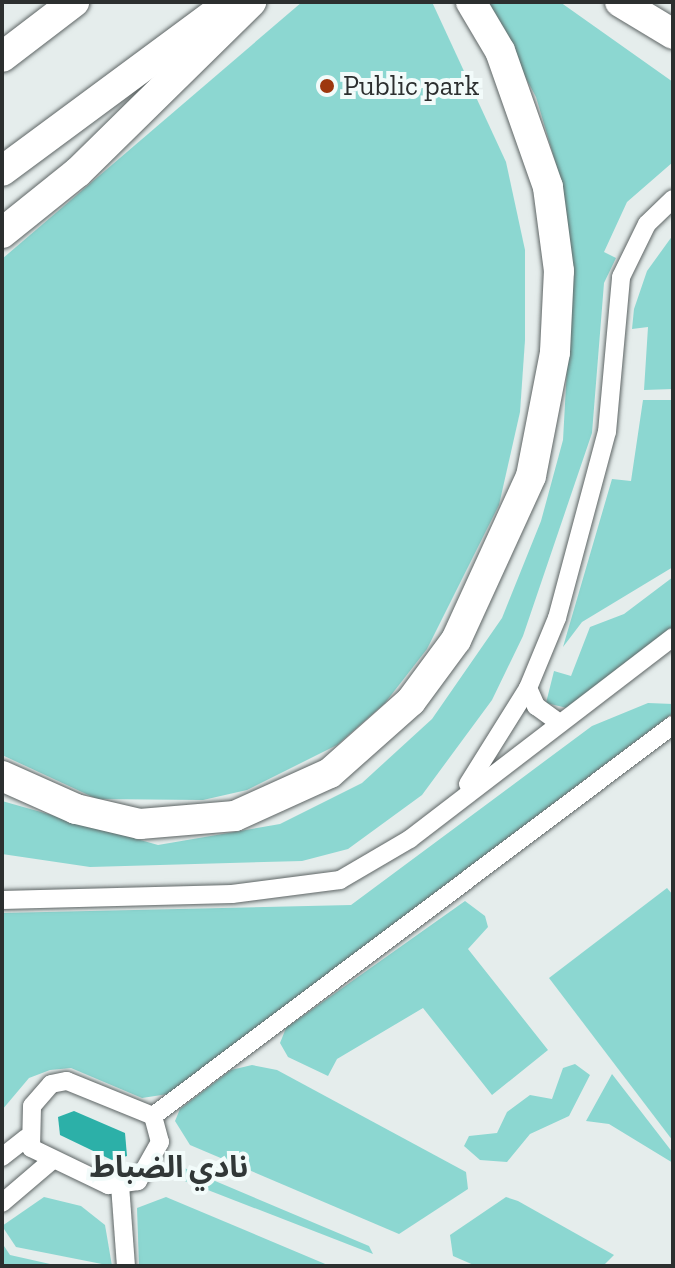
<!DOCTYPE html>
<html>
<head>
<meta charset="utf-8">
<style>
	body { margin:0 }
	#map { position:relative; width:675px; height:1268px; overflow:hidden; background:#e5edec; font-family:"Zilla Slab","Noto Sans Arabic",serif }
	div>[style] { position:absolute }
	.green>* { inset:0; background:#8cd7d1 }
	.water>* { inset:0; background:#2cb0a8 }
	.roads { filter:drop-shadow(0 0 2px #5e6565) drop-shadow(0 0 2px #5e6565) }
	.minor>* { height:18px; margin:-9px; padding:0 9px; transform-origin:9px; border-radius:9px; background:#fff }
	.trunk>* { height:30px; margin:-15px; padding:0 15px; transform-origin:15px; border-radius:15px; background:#fff }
	.dots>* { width:22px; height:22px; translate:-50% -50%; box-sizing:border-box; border:4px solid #f2fbfa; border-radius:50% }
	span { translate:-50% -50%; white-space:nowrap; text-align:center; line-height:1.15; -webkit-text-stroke:8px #f2fbfa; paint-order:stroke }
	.poi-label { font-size:28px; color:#2c2f2f }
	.left { translate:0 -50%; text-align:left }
	.neighbourhood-label { font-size:30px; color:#313737; font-weight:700 }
	.frame { position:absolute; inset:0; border:4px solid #2c2f2f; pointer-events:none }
</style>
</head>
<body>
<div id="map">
	<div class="green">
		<div style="clip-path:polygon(302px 2px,432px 2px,506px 162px,525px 250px,525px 340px,520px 412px,499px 505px,427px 649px,385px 703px,337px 745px,247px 790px,203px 800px,97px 799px,2px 755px,2px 259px)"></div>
		<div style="clip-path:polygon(485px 2px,560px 2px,673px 82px,673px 162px,627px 202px,604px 252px,616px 258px,604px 283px,592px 433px,523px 636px,492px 700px,422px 795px,348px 849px,302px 861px,90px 867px,2px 854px,2px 801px,158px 845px,280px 824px,362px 783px,432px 719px,502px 618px,541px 521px,563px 440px,572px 277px,558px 171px,536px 97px)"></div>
		<div style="clip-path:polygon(673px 235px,673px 389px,644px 390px,648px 327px,632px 329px,634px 309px,647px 271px)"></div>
		<div style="clip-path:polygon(643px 400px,673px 400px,673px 567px,582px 622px,563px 647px,612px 479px,631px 481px)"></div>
		<div style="clip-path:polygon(673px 577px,673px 629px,567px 708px,546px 703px,554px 671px,571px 676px,590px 627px,624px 614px)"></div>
		<div style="clip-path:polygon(648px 703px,673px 704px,673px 713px,168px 1094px,142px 1098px,71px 1068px,50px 1070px,29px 1078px,2px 1110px,2px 913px,351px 905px,592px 726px)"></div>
		<div style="clip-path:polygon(667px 888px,673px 895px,673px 1141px,549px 978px)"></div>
		<div style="clip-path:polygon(465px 901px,485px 916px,488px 927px,468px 949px,548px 1050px,492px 1095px,423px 1008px,337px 1059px,328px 1076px,288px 1057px,280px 1043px,286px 1028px)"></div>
		<div style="clip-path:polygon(575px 1064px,590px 1075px,569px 1116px,530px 1134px,507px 1162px,480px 1160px,464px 1146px,469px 1136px,497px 1133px,507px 1112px,530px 1095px,552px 1099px,563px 1068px)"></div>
		<div style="clip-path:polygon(252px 1065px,277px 1070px,466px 1172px,468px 1189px,399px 1234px,190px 1145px,175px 1121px,180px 1109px,231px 1070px)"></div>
		<div style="clip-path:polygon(612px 1074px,673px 1153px,673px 1163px,609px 1124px,586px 1121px)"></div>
		<div style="clip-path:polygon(182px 1167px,369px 1246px,373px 1254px,177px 1178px)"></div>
		<div style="clip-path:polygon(44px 1197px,81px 1206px,105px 1225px,112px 1266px,16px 1247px,2px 1226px)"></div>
		<div style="clip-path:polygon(166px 1197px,330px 1266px,139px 1266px,137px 1208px)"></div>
		<div style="clip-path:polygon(506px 1197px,518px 1201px,614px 1255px,603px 1266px,476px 1266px,453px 1256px,450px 1235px)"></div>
		<div style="clip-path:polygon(2px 1243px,10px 1255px,59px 1266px,2px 1266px)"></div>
	</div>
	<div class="water">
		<div style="clip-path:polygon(74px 1111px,125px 1133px,127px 1156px,112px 1160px,60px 1135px,58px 1117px)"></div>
	</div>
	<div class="roads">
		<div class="minor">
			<div style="left:528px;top:688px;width:20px;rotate:66deg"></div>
			<div style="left:536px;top:706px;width:29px;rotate:36deg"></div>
			<div style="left:468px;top:784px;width:113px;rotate:-58deg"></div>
			<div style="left:528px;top:688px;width:76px;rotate:-67.5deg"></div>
			<div style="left:557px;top:618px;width:193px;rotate:-75deg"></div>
			<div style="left:607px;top:432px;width:156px;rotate:-84.8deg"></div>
			<div style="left:621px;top:277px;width:59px;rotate:-63.9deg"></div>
			<div style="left:647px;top:224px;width:36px;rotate:-44deg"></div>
			<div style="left:2px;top:900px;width:230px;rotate:-1.5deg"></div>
			<div style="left:232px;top:894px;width:109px;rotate:-7.4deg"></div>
			<div style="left:340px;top:880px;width:81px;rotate:-30.4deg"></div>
			<div style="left:410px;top:839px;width:332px;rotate:-37.5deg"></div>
			<div style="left:67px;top:1081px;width:93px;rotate:22.1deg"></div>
			<div style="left:153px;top:1116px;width:27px;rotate:75deg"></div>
			<div style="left:160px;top:1142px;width:45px;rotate:119.4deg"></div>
			<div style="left:138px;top:1181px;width:30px;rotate:172deg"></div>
			<div style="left:108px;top:1185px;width:85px;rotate:-154.3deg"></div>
			<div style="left:31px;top:1148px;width:42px;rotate:-88.6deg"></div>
			<div style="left:32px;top:1106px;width:29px;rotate:-49deg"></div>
			<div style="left:51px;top:1084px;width:16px;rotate:-11deg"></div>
			<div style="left:153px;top:1116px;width:651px;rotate:-36.94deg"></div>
			<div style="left:2px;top:1157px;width:31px;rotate:-38deg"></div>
			<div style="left:120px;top:1185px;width:81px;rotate:85.8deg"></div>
			<div style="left:2px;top:1203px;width:63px;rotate:-40.5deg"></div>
		</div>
		<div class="trunk">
			<div style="left:620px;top:2px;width:62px;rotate:31.1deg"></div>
			<div style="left:2px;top:57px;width:91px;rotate:-37.4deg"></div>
			<div style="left:2px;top:171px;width:277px;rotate:-36.5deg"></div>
			<div style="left:2px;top:233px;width:97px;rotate:-38.8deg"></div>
			<div style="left:78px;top:172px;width:243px;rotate:-44.5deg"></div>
			<div style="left:2px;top:776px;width:81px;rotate:24deg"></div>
			<div style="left:76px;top:809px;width:66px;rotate:13.2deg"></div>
			<div style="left:140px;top:824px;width:95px;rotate:-4.8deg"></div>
			<div style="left:235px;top:816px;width:104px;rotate:-24.4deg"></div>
			<div style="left:330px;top:773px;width:108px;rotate:-41.6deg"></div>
			<div style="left:411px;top:701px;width:76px;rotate:-53.6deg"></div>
			<div style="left:456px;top:640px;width:180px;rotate:-65.4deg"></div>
			<div style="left:531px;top:476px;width:126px;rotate:-79deg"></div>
			<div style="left:555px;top:352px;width:81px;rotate:-87.2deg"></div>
			<div style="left:559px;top:271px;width:85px;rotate:-97.5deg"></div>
			<div style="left:548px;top:187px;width:144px;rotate:-109.4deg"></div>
			<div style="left:500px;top:51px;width:57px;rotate:-120.6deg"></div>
		</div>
	</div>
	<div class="dots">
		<div style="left:327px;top:86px;background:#9d370e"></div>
	</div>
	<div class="poi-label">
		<span class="left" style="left:343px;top:86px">Public park</span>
	</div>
	<div class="neighbourhood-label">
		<span style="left:169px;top:1167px">نادي الضباط</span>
	</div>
	<div class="frame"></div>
</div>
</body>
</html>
